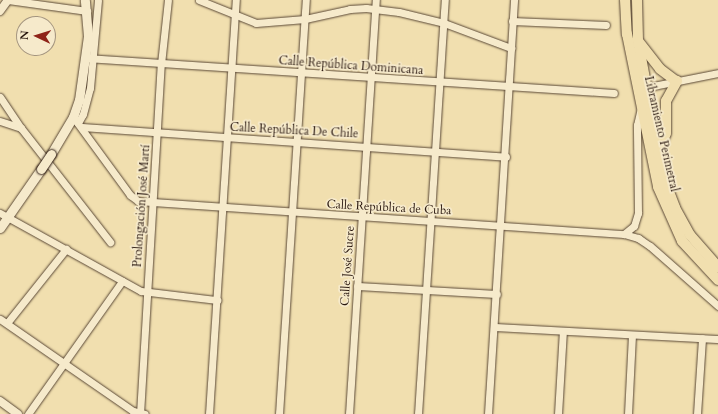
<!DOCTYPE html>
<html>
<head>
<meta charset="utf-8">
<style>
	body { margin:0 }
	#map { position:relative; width:718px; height:414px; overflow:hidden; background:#f1dfaf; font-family:Cardo,serif }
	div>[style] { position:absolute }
	.roads { filter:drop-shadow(0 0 1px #5a4836) drop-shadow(0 0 1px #5a4836) }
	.minor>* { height:7px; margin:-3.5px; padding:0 3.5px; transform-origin:3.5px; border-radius:3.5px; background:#f6eacb }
	.tertiary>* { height:8px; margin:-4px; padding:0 4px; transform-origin:4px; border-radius:4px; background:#f6eacb }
	.secondary>* { height:9px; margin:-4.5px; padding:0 4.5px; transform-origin:4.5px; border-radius:4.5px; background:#f6eacb }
	.primary>* { height:10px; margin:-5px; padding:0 5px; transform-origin:5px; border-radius:5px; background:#f1dfaf }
	.bridges { filter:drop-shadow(0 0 1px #28160e) drop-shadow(0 0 1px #28160e) }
	.secondary-bridge>* { height:9px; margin:-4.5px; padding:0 4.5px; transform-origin:4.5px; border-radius:4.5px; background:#f6eacb }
	span { translate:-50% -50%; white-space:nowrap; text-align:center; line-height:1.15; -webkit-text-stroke:3.5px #f6eacb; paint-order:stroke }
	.street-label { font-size:12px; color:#28160e }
	.north { position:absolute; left:16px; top:16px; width:40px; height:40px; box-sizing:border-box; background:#f6eacb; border:1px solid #a4957f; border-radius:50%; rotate:274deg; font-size:11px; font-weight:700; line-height:16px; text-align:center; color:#28160e }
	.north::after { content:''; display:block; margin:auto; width:14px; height:18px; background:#8f2418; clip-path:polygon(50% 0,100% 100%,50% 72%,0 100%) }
</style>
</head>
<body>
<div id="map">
	<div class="roads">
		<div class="minor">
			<div style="left:8px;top:0;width:80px;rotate:7.9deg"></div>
			<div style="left:199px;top:0;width:61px;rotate:22deg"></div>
			<div style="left:256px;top:23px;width:49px;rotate:-4.7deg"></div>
			<div style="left:305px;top:19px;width:46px;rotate:-12.5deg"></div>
			<div style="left:350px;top:9px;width:16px;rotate:-4deg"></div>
			<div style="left:366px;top:8px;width:33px;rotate:7deg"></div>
			<div style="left:399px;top:12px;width:46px;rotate:13.7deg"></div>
			<div style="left:444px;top:23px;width:72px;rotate:20.5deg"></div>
			<div style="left:512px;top:21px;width:94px;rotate:2.4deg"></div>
			<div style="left:86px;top:58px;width:529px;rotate:3.79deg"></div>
			<div style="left:643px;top:88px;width:76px;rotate:-11.3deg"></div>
			<div style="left:0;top:97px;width:37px;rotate:56deg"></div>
			<div style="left:21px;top:128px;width:145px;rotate:52deg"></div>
			<div style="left:73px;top:117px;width:97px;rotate:53.8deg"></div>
			<div style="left:130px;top:195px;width:10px;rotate:37deg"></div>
			<div style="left:138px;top:201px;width:487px;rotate:3.9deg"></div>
			<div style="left:624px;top:234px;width:15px;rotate:16deg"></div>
			<div style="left:638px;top:238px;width:14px;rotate:34deg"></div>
			<div style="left:650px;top:246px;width:91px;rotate:41.4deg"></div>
			<div style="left:0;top:121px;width:22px;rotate:18deg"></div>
			<div style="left:78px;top:123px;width:10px;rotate:-61deg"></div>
			<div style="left:83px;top:114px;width:27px;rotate:-75deg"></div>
			<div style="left:90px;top:88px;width:88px;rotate:-84.8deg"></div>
			<div style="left:82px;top:127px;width:425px;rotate:4deg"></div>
			<div style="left:0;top:213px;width:161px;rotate:29deg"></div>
			<div style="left:141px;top:291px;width:77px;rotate:6.8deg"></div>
			<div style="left:624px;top:234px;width:13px;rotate:-39deg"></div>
			<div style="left:634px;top:226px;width:14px;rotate:-73deg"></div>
			<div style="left:638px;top:213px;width:88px;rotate:-90.7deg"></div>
			<div style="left:637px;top:125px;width:17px;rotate:-77deg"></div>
			<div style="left:357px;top:286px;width:140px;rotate:3.3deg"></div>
			<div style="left:0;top:319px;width:162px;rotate:34.7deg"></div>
			<div style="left:133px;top:411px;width:12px;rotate:14deg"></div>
			<div style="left:7px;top:323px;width:95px;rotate:-51.4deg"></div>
			<div style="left:494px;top:327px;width:224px;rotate:3.1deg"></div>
			<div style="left:28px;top:414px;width:163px;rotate:-54.7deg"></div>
			<div style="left:140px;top:414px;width:351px;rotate:-86.6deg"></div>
			<div style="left:161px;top:64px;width:64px;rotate:-83.8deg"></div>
			<div style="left:209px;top:414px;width:415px;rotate:-86.3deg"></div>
			<div style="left:279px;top:414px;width:415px;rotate:-86.3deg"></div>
			<div style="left:349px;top:414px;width:415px;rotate:-86.3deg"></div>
			<div style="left:418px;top:414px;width:415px;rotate:-86.3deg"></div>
			<div style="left:488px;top:414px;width:415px;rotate:-86.4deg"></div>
			<div style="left:558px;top:414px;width:83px;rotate:-86.6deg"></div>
			<div style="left:628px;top:414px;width:79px;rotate:-87.1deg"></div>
			<div style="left:697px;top:414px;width:76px;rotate:-86.2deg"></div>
		</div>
		<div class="tertiary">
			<div style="left:0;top:11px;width:14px;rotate:-54deg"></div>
			<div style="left:0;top:401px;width:22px;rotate:36deg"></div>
		</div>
		<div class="secondary">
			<div style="left:51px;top:154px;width:43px;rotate:-59.3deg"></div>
			<div style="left:73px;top:117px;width:18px;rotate:-71deg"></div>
			<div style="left:79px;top:100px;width:65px;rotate:-82deg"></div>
			<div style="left:88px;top:36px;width:36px;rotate:-95deg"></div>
			<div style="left:0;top:228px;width:72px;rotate:-55.2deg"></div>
		</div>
		<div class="primary">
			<div style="left:625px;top:0;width:34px;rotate:87deg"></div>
			<div style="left:627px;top:34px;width:156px;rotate:78.5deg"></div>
			<div style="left:658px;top:187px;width:59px;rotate:66deg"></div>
			<div style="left:682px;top:241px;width:53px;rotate:47.3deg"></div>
			<div style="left:637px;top:0;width:41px;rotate:88.6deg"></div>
			<div style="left:638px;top:41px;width:137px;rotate:79.5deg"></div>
			<div style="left:663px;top:176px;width:34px;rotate:69deg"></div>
			<div style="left:675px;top:208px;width:31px;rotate:61deg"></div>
			<div style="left:690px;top:235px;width:43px;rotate:48.8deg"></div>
			<div style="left:639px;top:42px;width:34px;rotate:52deg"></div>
			<div style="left:660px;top:69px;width:20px;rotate:37deg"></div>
			<div style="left:658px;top:154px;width:22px;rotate:-69deg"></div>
			<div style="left:666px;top:133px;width:32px;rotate:-90deg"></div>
			<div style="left:666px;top:101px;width:23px;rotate:-61deg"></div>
		</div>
	</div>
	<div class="bridges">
		<div class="secondary-bridge">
			<div style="left:41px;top:169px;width:18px;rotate:-56deg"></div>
		</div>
	</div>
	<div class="street-label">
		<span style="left:351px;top:66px;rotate:4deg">Calle República Dominicana</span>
		<span style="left:294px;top:131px;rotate:3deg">Calle República De Chile</span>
		<span style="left:661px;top:134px;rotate:77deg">Libramiento Perimetral</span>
		<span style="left:142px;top:206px;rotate:-86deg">Prolongación José Martí</span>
		<span style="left:389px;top:208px;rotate:3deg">Calle República de Cuba</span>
		<span style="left:348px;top:266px;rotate:-86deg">Calle José Sucre</span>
	</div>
	<div class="north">N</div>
</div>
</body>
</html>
